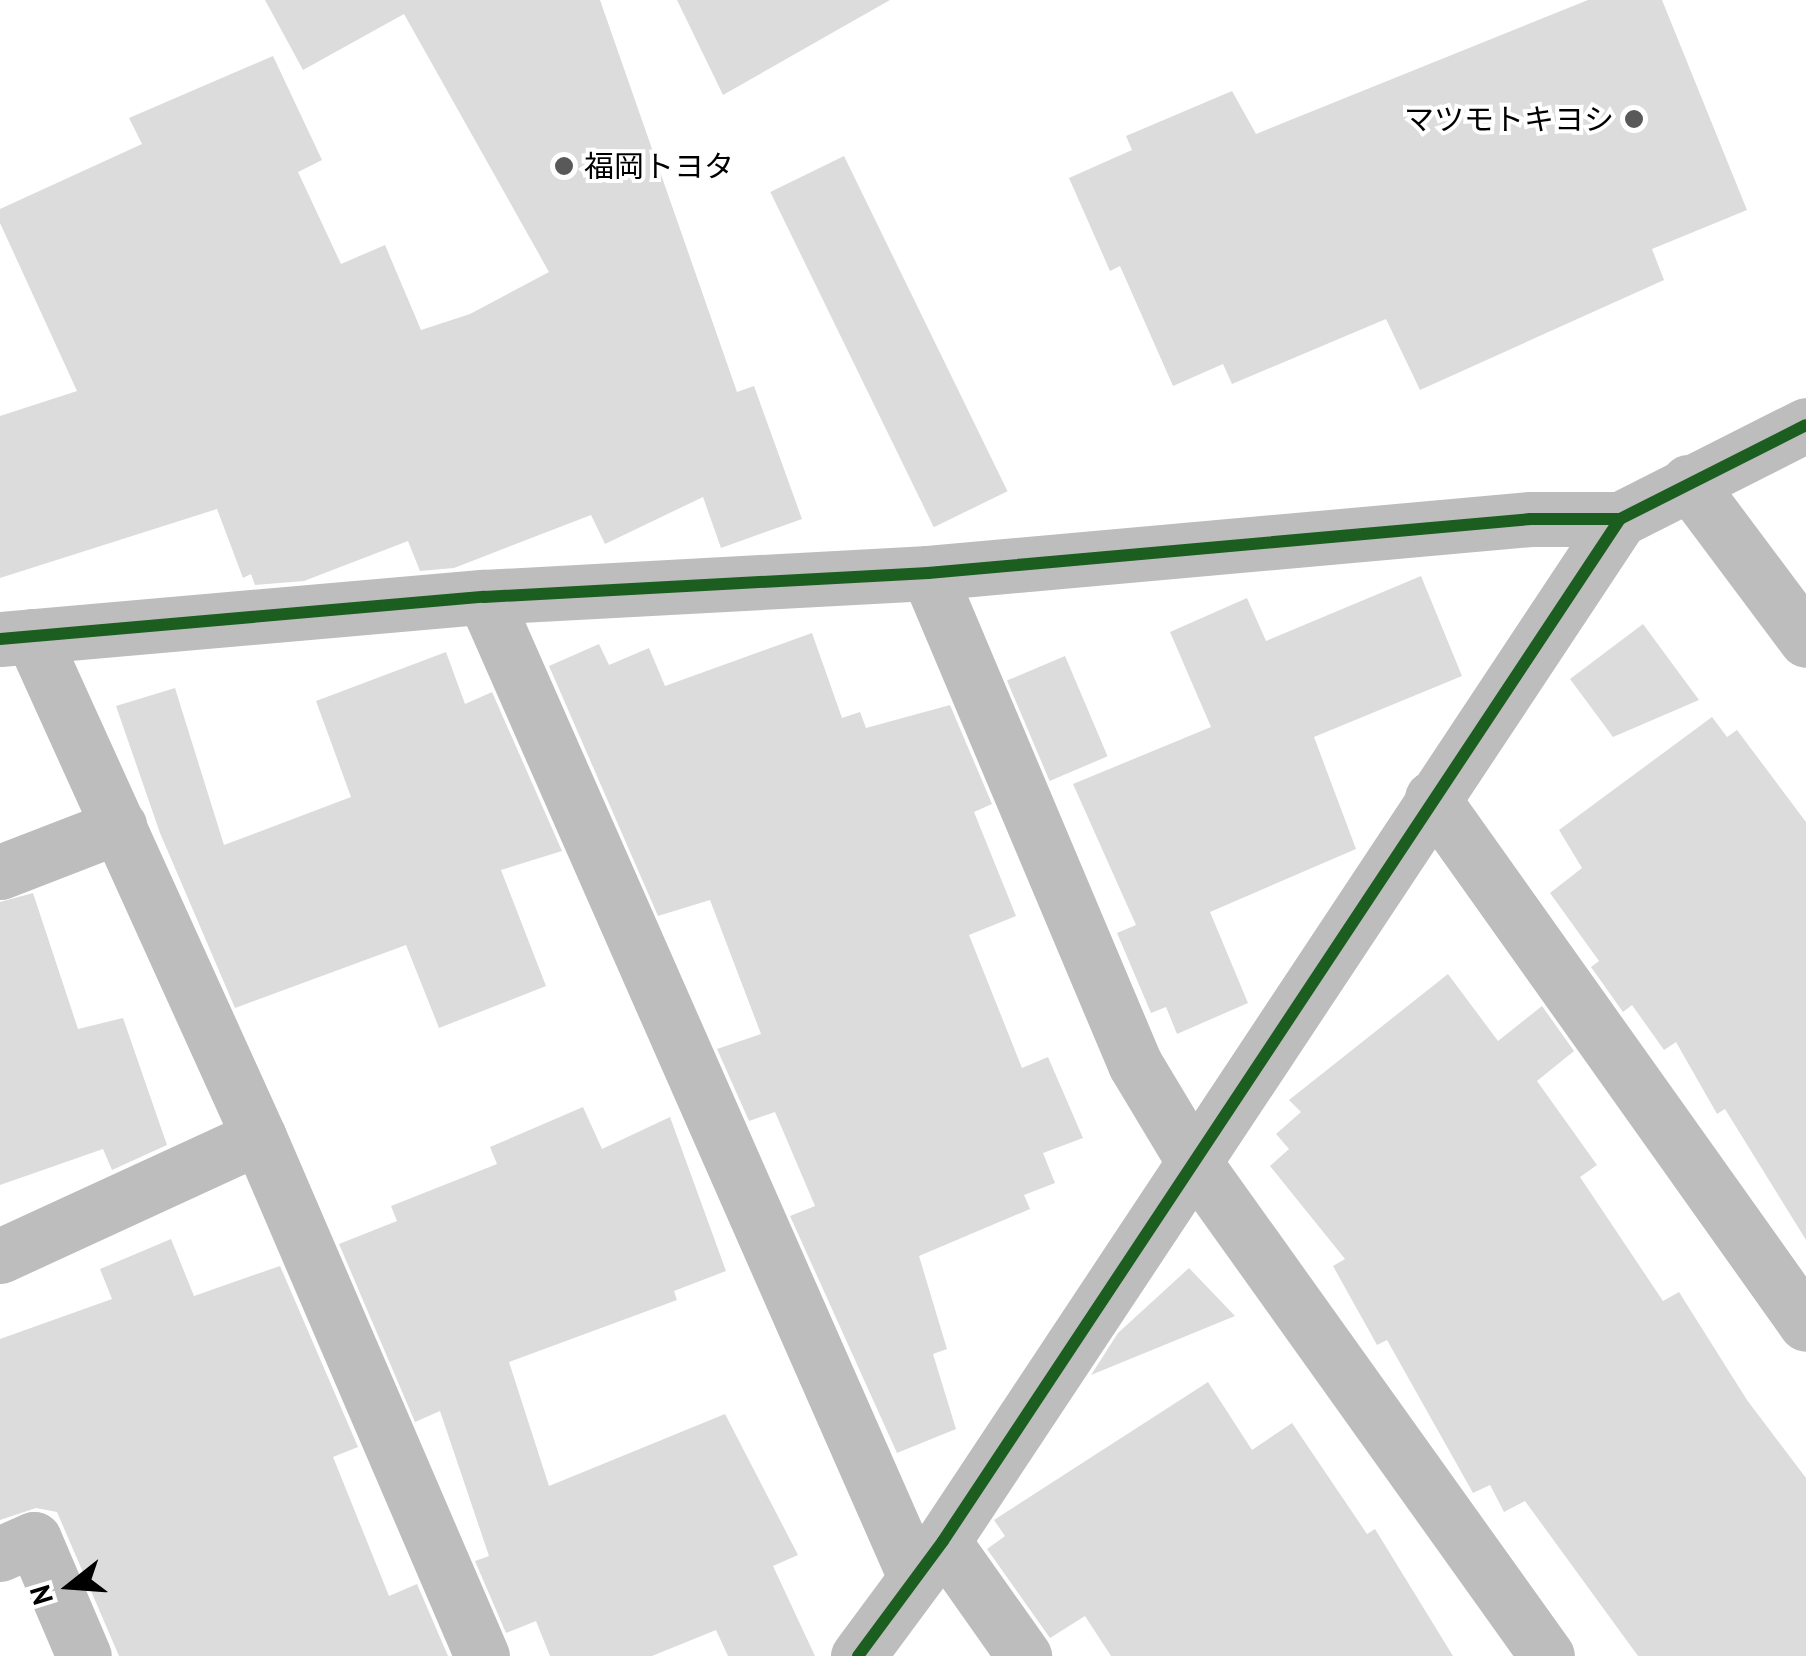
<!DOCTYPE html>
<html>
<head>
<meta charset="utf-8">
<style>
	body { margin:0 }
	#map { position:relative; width:1806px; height:1656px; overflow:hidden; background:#fff; font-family:"PT Sans","Noto Sans JP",sans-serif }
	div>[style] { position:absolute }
	.building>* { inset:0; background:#dcdcdc; transform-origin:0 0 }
	.minor>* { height:55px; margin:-27.5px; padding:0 27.5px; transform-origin:27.5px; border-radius:27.5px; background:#bdbdbd }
	.cycleway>* { height:12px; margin:-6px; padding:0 6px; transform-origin:6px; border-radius:6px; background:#1b5e20 }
	.dots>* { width:28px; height:28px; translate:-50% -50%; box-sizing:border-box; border:5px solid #fff; border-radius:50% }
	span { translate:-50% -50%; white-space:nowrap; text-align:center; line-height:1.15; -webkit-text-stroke:8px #fff; paint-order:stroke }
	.poi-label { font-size:30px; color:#000 }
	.right { translate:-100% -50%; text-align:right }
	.left { translate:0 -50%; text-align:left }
	.north { position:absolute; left:20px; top:1536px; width:100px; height:100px; -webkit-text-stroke:8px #fff; paint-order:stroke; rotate:253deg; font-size:28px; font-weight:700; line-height:40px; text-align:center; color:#000 }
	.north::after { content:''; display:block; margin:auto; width:35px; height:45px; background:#000; clip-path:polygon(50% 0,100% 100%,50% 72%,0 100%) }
</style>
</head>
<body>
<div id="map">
	<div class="building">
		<div style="clip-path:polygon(265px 0,600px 0,737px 392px,754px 386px,802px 519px,721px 548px,703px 497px,605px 544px,591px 515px,454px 568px,420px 571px,408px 541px,304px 581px,255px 585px,251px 574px,243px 578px,217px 509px,0 578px,0 416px,77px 391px,0 223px,0 209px,142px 144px,129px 118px,273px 56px,322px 160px,298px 172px,341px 264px,385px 245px,421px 330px,470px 314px,549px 272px,404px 14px,303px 70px)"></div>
		<div style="clip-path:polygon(677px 0,890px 0,723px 95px)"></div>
		<div style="clip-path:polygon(1588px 0,1662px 0,1747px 210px,1652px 249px,1664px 280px,1420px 390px,1386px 319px,1232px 384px,1223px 364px,1173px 386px,1120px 266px,1110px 271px,1069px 178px,1132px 150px,1126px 136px,1232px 91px,1256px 134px)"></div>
		<div style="left:844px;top:156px;width:373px;height:82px;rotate:64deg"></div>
		<div style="clip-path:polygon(1421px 576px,1462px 676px,1314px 737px,1356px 849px,1210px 912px,1248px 1003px,1177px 1034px,1166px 1007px,1151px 1013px,1117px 933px,1136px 925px,1073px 784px,1211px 727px,1170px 632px,1247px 598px,1266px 641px)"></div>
		<div style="clip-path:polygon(1643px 624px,1699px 700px,1613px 737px,1570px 679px)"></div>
		<div style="clip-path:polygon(812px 633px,842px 718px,860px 712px,866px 728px,950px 705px,992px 804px,974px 812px,1016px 916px,969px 935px,1022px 1068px,1048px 1057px,1083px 1138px,1043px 1153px,1055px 1183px,1024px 1195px,1030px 1209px,919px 1256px,947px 1349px,933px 1354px,956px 1429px,897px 1453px,790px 1216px,815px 1206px,775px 1112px,749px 1121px,717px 1049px,761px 1034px,710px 900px,658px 916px,549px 666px,599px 644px,609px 665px,649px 648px,665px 686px)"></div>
		<div style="clip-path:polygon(446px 652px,465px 704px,492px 692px,562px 851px,501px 870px,546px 986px,439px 1028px,406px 945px,235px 1008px,160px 833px,116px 706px,175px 688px,224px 845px,351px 797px,316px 701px)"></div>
		<div style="left:1065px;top:656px;width:109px;height:63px;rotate:67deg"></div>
		<div style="clip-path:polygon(1712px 717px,1727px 737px,1737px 730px,1806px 822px,1806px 1240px,1725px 1109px,1717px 1114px,1676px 1042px,1664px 1050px,1632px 1005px,1623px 1012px,1591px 967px,1599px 961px,1550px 893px,1582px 868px,1559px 830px)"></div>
		<div style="clip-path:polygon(33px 893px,78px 1029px,123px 1018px,167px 1145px,112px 1170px,103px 1149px,0 1185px,0 902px)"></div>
		<div style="clip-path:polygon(1448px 974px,1498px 1041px,1542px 1006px,1574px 1051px,1537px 1081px,1597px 1165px,1580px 1177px,1663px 1301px,1679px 1292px,1747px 1400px,1806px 1478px,1806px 1656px,1638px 1656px,1525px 1501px,1504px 1512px,1490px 1485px,1473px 1493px,1387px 1340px,1377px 1345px,1333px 1266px,1345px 1259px,1270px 1166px,1289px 1149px,1276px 1134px,1301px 1112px,1289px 1100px)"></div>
		<div style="clip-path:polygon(583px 1107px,602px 1149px,670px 1117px,726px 1271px,674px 1291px,677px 1300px,509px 1362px,549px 1486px,725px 1414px,798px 1555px,773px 1566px,815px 1656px,728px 1656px,716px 1630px,652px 1656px,550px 1656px,536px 1621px,506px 1633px,475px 1561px,489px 1556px,440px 1411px,415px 1422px,339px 1244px,397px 1221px,391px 1206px,497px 1164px,490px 1147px)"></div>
		<div style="clip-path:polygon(171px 1239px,194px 1296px,280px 1266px,358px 1447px,333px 1457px,389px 1596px,417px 1584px,448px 1656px,119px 1656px,57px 1512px,36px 1508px,0 1520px,0 1339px,112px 1299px,100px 1269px)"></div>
		<div style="clip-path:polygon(1189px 1268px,1235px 1316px,1091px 1375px,1118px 1333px)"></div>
		<div style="clip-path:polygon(1208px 1382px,1252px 1450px,1292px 1423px,1367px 1534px,1375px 1529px,1453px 1656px,1111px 1656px,1085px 1616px,1050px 1638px,987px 1549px,1005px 1536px,994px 1520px)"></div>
	</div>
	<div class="minor">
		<div style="left:1688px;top:482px;width:197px;rotate:53.2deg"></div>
		<div style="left:928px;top:573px;width:533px;rotate:67.14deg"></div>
		<div style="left:1135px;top:1064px;width:114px;rotate:59deg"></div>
		<div style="left:1194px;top:1162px;width:607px;rotate:54.45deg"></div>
		<div style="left:484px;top:597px;width:1071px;rotate:66.26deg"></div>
		<div style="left:32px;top:636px;width:550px;rotate:65.63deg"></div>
		<div style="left:259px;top:1137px;width:565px;rotate:66.75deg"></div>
		<div style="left:0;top:639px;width:486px;rotate:-5deg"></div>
		<div style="left:484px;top:597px;width:445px;rotate:-3.1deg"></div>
		<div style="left:928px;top:573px;width:605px;rotate:-5.12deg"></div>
		<div style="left:1531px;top:519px;width:89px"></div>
		<div style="left:1620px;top:519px;width:208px;rotate:-26.8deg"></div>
		<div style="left:1432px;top:798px;width:645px;rotate:54.59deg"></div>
		<div style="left:0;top:872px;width:128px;rotate:-21.1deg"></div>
		<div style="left:0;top:1256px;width:285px;rotate:-24.7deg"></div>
		<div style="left:943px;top:1541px;width:141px;rotate:54.8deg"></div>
		<div style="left:0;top:1554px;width:37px;rotate:-24deg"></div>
		<div style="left:34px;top:1539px;width:127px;rotate:66.9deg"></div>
		<div style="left:858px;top:1656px;width:143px;rotate:-53.5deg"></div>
		<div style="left:943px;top:1541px;width:1226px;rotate:-56.48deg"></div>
	</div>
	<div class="cycleway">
		<div style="left:0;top:639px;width:486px;rotate:-5deg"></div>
		<div style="left:484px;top:597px;width:445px;rotate:-3.1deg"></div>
		<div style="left:928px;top:573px;width:605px;rotate:-5.12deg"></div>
		<div style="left:1531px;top:519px;width:89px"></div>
		<div style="left:1620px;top:519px;width:208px;rotate:-26.8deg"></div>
		<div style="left:858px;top:1656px;width:143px;rotate:-53.5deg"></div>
		<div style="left:943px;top:1541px;width:1226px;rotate:-56.48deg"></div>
	</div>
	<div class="dots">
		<div style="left:1634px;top:119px;background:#595959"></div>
		<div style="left:564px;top:166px;background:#595959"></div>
	</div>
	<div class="poi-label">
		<span class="right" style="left:1614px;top:119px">マツモトキヨシ</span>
		<span class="left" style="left:584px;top:166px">福岡トヨタ</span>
	</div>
	<div class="north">N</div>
</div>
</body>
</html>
